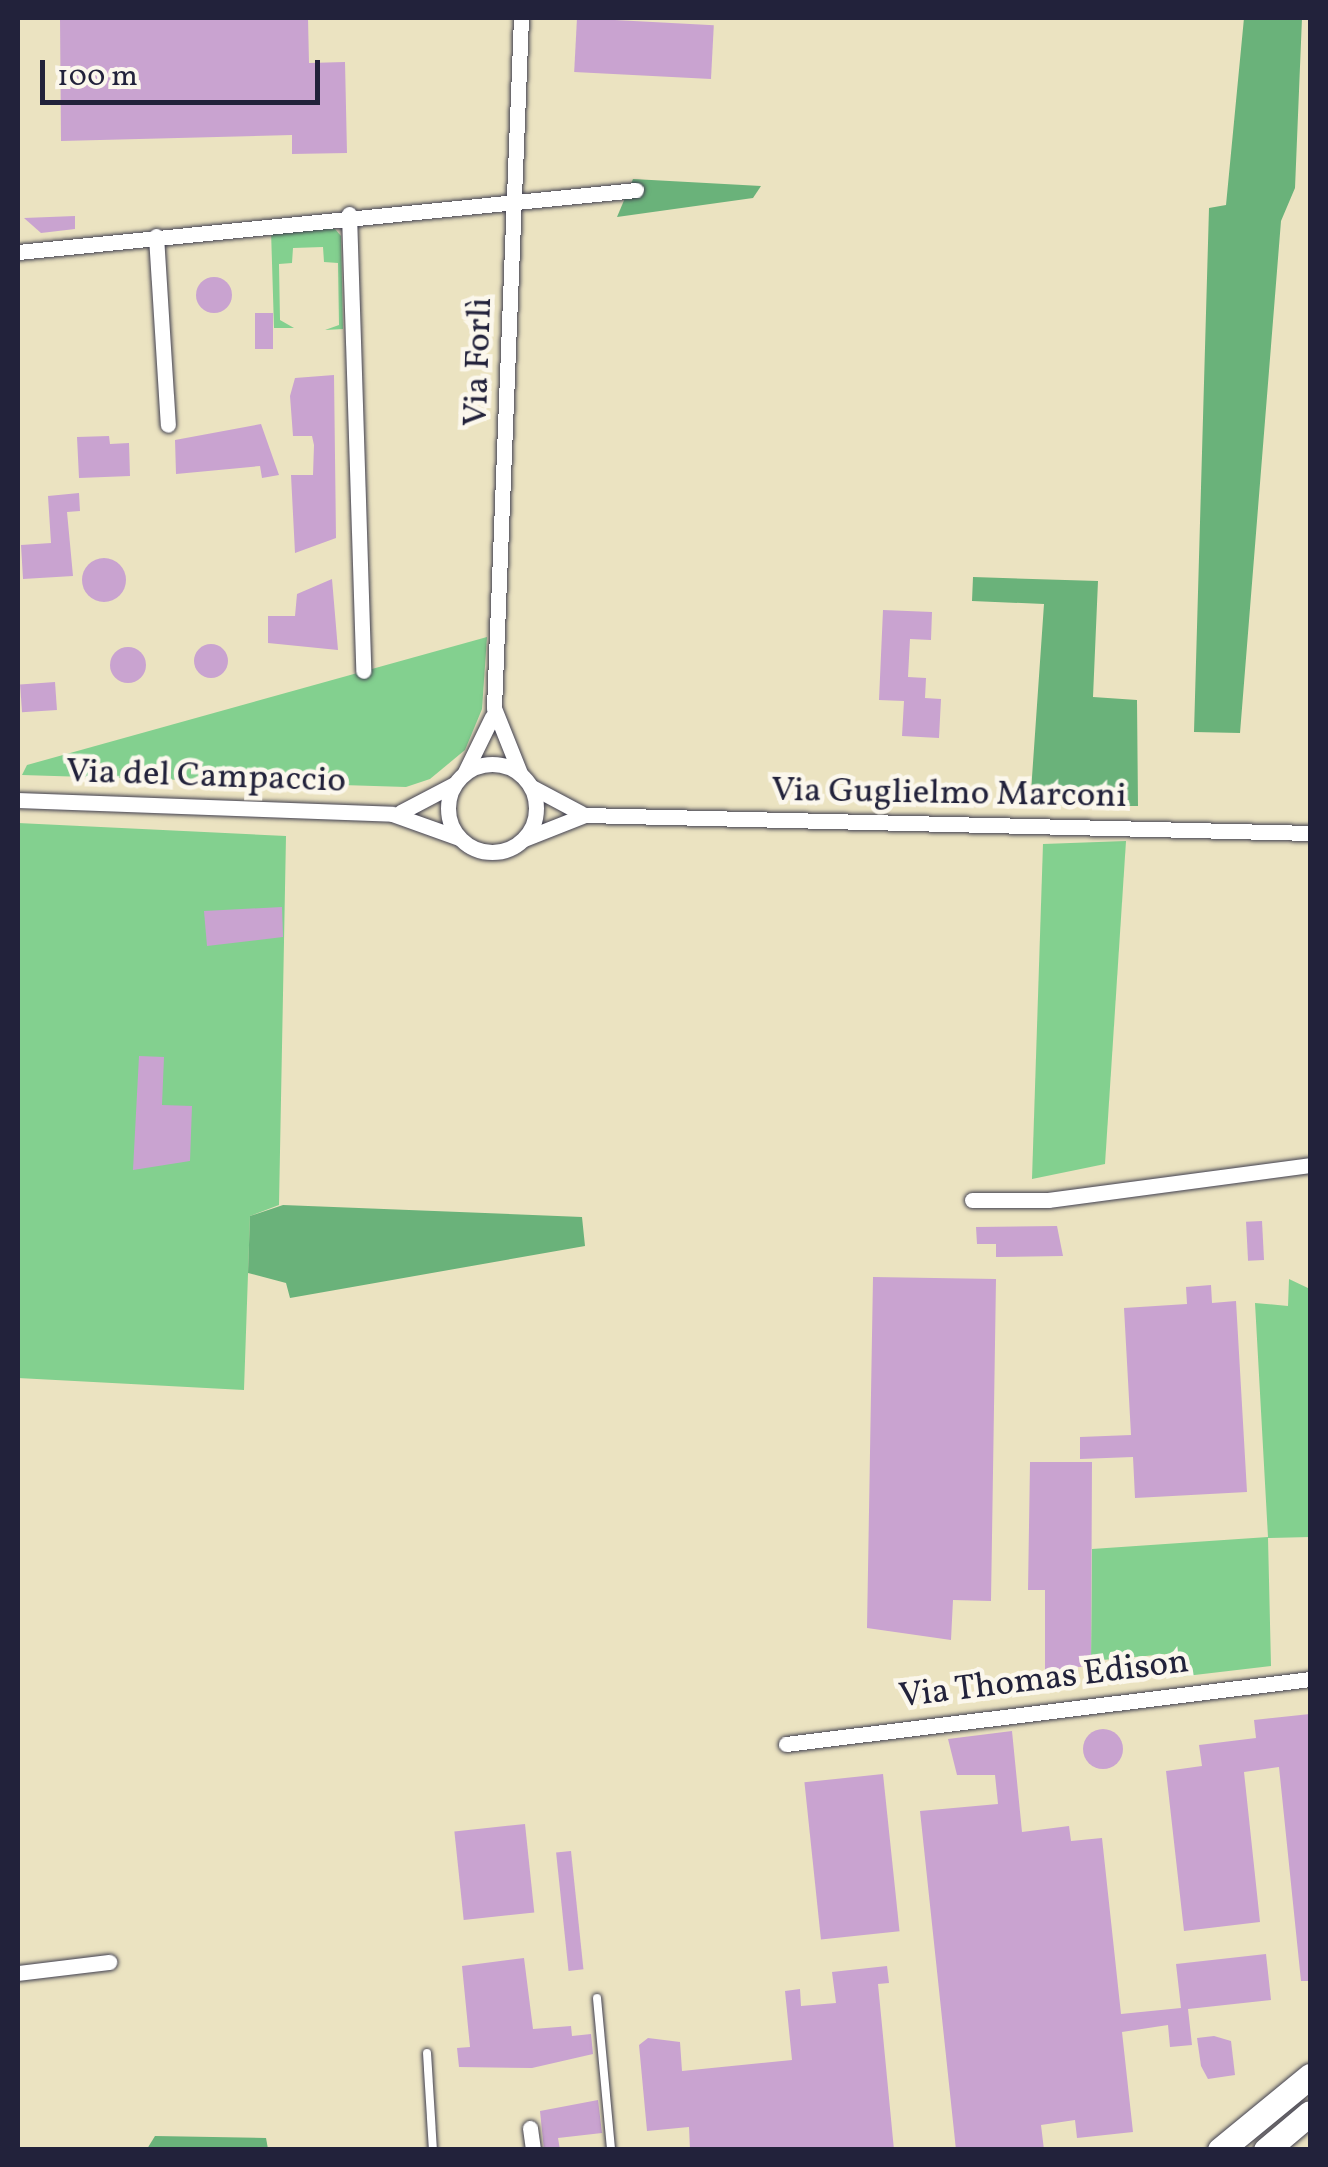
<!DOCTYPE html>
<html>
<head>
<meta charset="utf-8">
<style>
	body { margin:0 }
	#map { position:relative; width:1328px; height:2167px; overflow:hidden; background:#ebe3c1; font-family:Vollkorn,serif }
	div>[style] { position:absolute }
	.green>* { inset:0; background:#83d08f }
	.forest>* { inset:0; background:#6ab27a }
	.building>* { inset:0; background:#c9a3d0; transform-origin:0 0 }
	.round { border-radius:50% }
	.roads { filter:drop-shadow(0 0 2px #403f4f) drop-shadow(0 0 2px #403f4f) }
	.service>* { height:8px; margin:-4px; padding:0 4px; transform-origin:4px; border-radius:4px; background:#fff }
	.minor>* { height:15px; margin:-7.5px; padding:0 7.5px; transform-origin:7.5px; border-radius:7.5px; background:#fff }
	.minor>.ring { margin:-7.5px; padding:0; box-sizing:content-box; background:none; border:15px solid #fff; border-radius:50% }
	.primary>* { height:25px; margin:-12.5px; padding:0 12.5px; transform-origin:12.5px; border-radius:12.5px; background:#fff }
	span { translate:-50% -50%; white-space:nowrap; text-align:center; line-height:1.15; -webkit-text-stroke:9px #fbf7ec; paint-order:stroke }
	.street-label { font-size:35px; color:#22223b }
	.frame { position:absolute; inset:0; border:20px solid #22223b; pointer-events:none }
	.scale { position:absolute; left:40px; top:60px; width:280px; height:45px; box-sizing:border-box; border:5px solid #22223b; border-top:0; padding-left:12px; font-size:30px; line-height:35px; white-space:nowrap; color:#22223b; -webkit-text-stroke:8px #fbf7ec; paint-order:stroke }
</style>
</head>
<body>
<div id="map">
	<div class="green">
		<div style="clip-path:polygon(335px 229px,341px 236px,343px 329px,325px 330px,339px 325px,338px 263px,324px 262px,323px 247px,293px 248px,292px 263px,279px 264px,280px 320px,294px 328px,274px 328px,271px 230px)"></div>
		<div style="clip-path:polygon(487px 637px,482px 709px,465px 750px,430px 779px,406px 787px,22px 775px,27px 765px)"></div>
		<div style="clip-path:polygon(18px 823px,286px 836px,279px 1205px,250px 1216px,244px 1390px,18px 1378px)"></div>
		<div style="clip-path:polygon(1126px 841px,1105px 1164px,1032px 1179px,1043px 844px)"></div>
		<div style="clip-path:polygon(1289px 1279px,1310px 1289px,1310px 1537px,1268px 1538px,1271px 1666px,1169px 1678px,1167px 1654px,1091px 1661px,1092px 1549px,1268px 1537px,1255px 1303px,1288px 1306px)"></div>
	</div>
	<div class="forest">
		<div style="clip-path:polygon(1244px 18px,1302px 18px,1295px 188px,1281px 221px,1240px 733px,1194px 732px,1209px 208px,1226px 205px)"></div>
		<div style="clip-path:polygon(633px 179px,761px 186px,753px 198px,617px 217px)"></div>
		<div style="clip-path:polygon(973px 577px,1098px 581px,1093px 697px,1137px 700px,1138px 806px,1030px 806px,1044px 604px,972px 601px)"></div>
		<div style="clip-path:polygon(283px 1205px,582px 1217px,585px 1246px,290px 1298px,286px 1283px,248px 1273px,250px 1216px)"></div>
		<div style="clip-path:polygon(155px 2136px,266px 2138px,268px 2149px,147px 2149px)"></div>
	</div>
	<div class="building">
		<div style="clip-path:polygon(60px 18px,308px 18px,309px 63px,345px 62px,347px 153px,292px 154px,292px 135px,61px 141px)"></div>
		<div style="left:577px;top:18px;width:137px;height:54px;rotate:3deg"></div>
		<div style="clip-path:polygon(75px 216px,75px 229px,41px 233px,24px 218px)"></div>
		<div class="round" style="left:196px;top:277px;width:36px;height:36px"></div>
		<div style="left:255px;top:313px;width:18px;height:36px"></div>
		<div style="clip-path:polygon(334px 375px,336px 538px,295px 553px,291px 475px,313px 475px,314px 445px,312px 436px,293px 436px,290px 396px,295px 378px)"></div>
		<div style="clip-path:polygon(261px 424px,279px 475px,262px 478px,260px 466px,176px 474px,175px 440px)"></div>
		<div style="clip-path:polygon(109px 436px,110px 444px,129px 443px,130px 476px,79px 478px,77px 437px)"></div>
		<div style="clip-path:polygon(79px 493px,80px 511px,67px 512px,73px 576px,23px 579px,21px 545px,51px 543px,48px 496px)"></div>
		<div class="round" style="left:82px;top:558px;width:44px;height:44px"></div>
		<div style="clip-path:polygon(332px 579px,338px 650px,268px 643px,268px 616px,295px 616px,297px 594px)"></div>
		<div style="clip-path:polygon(883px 610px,932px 612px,931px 640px,910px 639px,908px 677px,926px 678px,925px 698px,941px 699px,939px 738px,902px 736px,904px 701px,879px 700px)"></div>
		<div class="round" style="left:194px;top:644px;width:34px;height:34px"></div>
		<div class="round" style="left:110px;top:647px;width:36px;height:36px"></div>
		<div style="left:55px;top:682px;width:28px;height:35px;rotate:86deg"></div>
		<div style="clip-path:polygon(282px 907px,283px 937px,207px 946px,204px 911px)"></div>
		<div style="clip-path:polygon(139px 1056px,164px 1057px,162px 1105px,192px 1106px,190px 1161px,133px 1170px)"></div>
		<div style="left:1262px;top:1221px;width:39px;height:16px;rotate:87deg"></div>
		<div style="clip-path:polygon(1057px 1226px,1063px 1256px,996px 1257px,996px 1244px,977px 1244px,976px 1227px)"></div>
		<div style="clip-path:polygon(873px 1277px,996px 1279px,991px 1601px,953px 1600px,951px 1640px,867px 1628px)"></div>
		<div style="clip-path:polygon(1211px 1285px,1212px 1303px,1236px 1301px,1247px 1492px,1135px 1498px,1133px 1457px,1080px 1459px,1080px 1437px,1131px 1435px,1124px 1308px,1187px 1304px,1186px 1287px)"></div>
		<div style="clip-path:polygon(1030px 1462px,1092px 1462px,1091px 1667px,1069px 1667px,1068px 1678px,1045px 1678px,1045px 1590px,1028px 1590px)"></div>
		<div style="clip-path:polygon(1310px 1714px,1310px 1981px,1301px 1981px,1279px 1767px,1244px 1772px,1260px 1922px,1184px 1931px,1166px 1771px,1202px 1766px,1199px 1745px,1256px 1738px,1254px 1720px)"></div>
		<div class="round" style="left:1083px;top:1729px;width:40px;height:40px"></div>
		<div style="clip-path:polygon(1012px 1731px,1022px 1832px,1069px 1826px,1071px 1841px,1102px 1838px,1121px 2014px,1181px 2008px,1176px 1964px,1266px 1954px,1271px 2000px,1188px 2009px,1192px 2045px,1170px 2047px,1168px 2025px,1122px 2032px,1133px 2132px,1077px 2138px,1075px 2120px,1041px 2125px,1044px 2150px,956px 2150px,920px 1811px,998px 1804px,995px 1775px,957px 1775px,948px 1739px)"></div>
		<div style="left:883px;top:1774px;width:158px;height:79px;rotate:84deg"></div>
		<div style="left:525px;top:1824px;width:89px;height:71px;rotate:84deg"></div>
		<div style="left:571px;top:1851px;width:119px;height:15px;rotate:84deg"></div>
		<div style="clip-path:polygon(524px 1958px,533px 2029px,571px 2026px,572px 2036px,591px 2034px,593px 2054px,532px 2068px,459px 2067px,457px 2048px,470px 2047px,462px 1966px)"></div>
		<div style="clip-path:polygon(887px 1966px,889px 1983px,878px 1984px,894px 2150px,690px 2150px,689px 2127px,647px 2131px,639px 2045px,648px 2038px,680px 2042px,682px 2071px,792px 2060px,785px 1991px,800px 1989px,801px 2006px,836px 2003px,832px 1972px)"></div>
		<div style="clip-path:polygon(1214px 2036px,1231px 2041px,1235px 2075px,1208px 2079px,1201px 2066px,1197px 2038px)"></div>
		<div style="clip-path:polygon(598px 2100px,602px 2133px,558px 2138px,560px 2150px,544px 2150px,540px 2111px)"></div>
	</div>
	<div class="roads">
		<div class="service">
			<div style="left:597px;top:1998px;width:153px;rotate:84.7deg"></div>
			<div style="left:427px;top:2053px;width:97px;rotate:86.5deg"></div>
		</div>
		<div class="minor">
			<div style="left:349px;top:214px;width:457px;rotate:88.2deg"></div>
			<div style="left:156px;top:236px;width:189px;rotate:86.4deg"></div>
			<div style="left:18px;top:252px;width:621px;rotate:-5.73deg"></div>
			<div class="ring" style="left:448px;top:764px;width:73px;height:73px"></div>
			<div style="left:465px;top:772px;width:61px;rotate:-63.9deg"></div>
			<div style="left:520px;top:773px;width:70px;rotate:-111.8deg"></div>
			<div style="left:494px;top:708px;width:691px;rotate:-87.76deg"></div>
			<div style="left:532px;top:787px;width:55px;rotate:28deg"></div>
			<div style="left:18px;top:800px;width:374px;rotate:2.1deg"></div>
			<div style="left:392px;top:814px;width:71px;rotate:19.7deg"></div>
			<div style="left:401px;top:812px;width:60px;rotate:-27.8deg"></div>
			<div style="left:524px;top:839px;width:66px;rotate:-21.5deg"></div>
			<div style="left:585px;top:815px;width:725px;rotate:1.42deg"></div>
			<div style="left:972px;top:1200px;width:76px"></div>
			<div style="left:1048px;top:1200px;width:264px;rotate:-7.6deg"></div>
			<div style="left:786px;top:1744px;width:528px;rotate:-7.07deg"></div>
			<div style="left:18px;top:1973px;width:92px;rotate:-6.9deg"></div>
			<div style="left:530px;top:2128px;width:22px;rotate:82deg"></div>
		</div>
		<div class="primary">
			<div style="left:1220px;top:2150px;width:117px;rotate:-39.4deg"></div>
			<div style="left:1266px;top:2150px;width:57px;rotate:-40.1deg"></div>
		</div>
	</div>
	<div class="street-label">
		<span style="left:479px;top:362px;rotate:-88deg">Via Forlì</span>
		<span style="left:206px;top:777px;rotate:2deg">Via del Campaccio</span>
		<span style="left:949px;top:794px;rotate:1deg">Via Guglielmo Marconi</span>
		<span style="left:1044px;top:1680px;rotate:-7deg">Via Thomas Edison</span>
	</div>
	<div class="frame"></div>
	<div class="scale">100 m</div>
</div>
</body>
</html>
